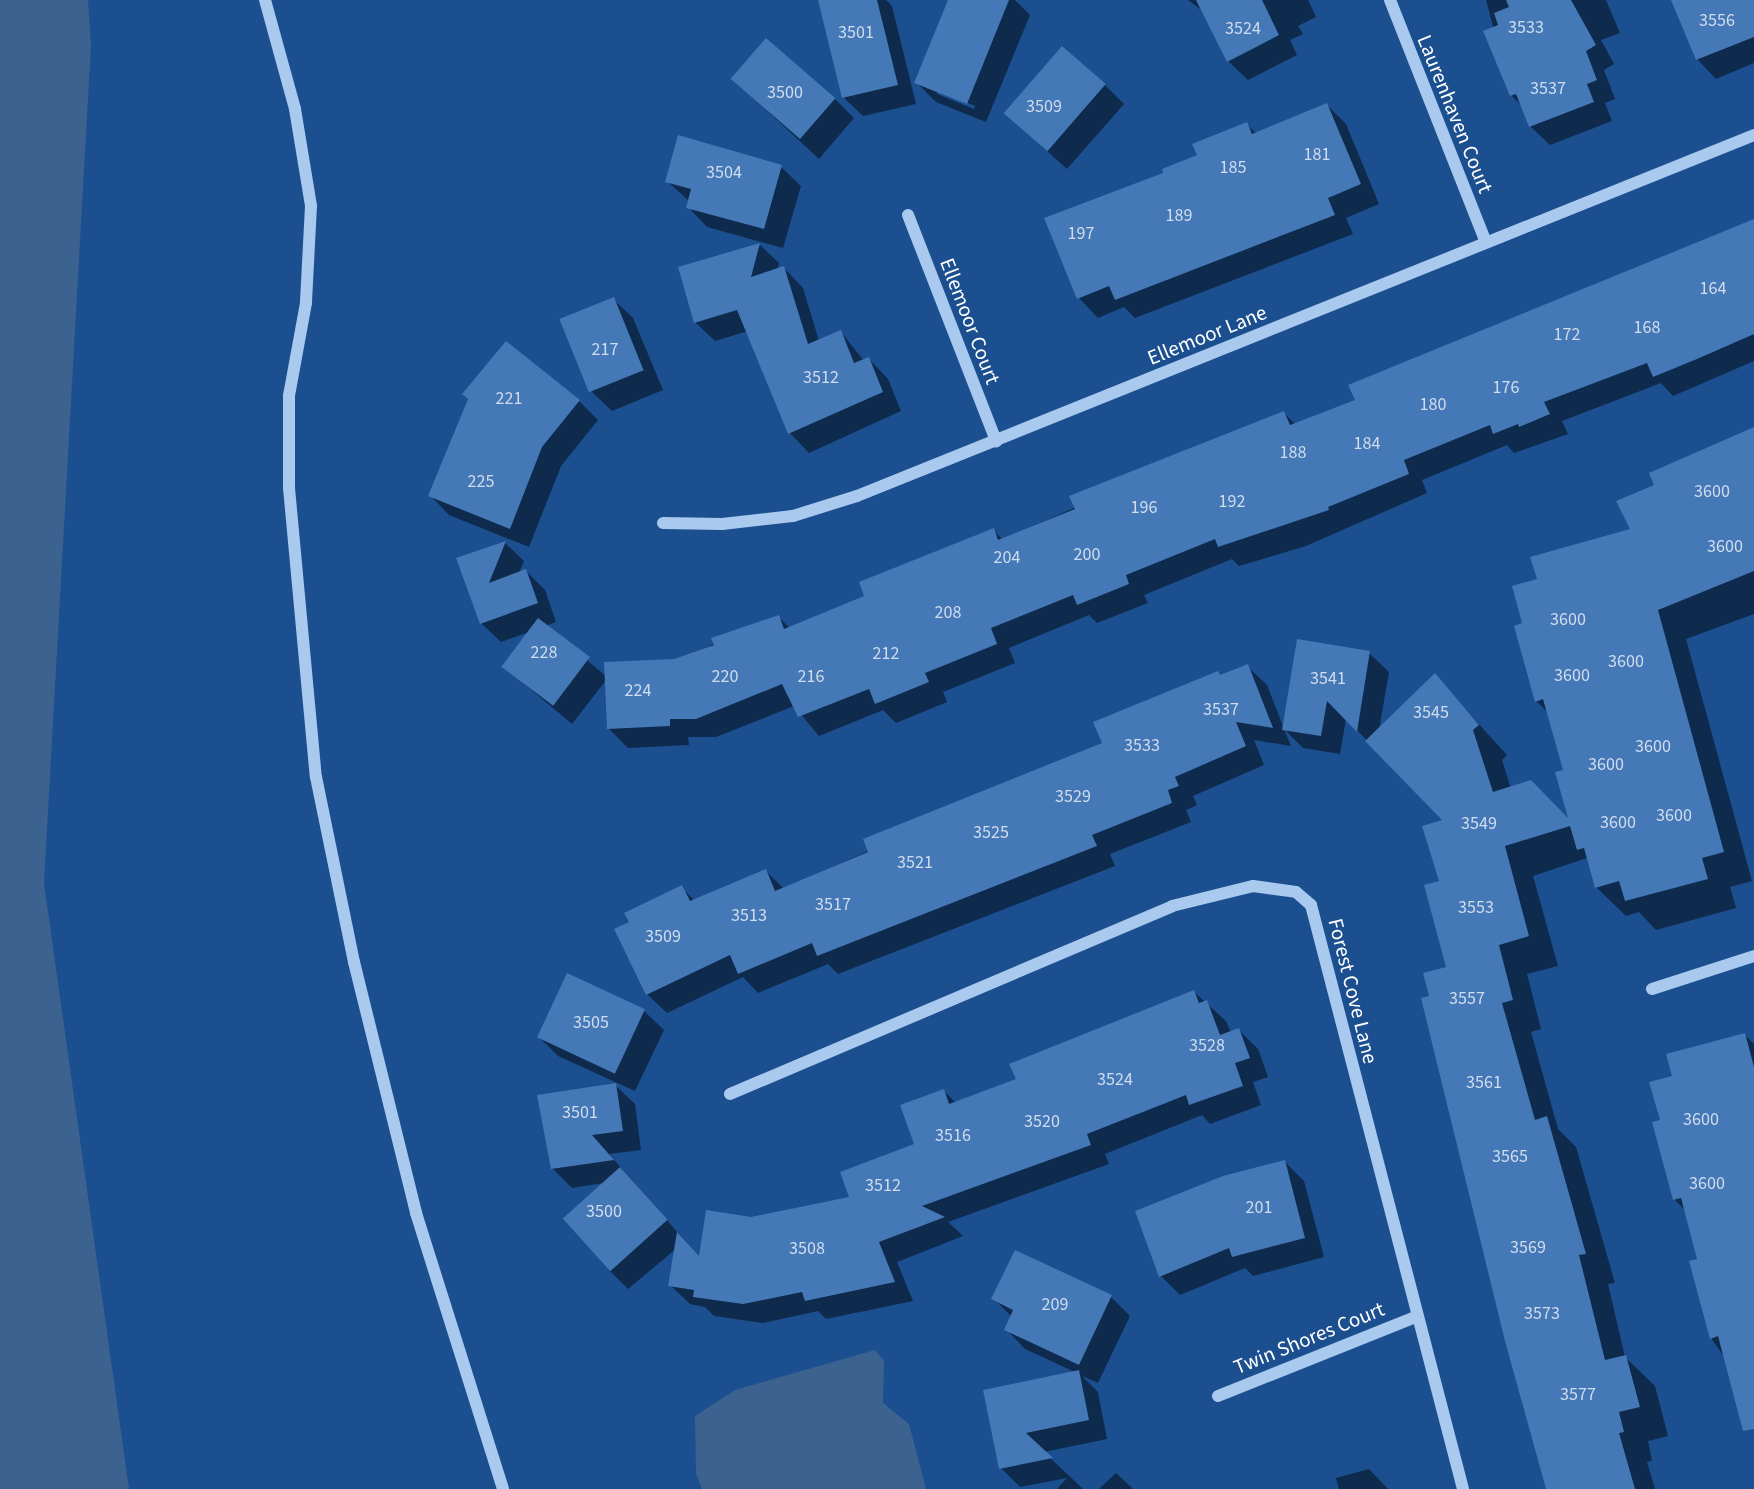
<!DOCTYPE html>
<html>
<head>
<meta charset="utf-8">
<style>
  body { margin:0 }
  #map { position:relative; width:1754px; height:1489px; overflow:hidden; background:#1b4f8f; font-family:"Source Sans 3",sans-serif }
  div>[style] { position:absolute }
  .water>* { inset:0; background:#3c6290 }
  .shadow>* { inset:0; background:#0007 }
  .building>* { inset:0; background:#4478b7; transform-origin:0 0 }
  .minor>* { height:12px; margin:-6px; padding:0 6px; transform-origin:6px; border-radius:6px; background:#a9c9ee }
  span { translate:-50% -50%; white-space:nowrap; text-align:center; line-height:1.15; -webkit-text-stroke:7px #1b4f8f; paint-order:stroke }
  .number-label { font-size:18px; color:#d0dded }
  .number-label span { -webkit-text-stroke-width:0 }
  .street-label { font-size:21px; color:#fff }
</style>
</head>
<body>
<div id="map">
  <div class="water">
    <i style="clip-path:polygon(0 0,88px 0,91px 45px,44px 883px,129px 1489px,0 1489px)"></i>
    <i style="clip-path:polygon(875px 1350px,884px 1361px,883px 1403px,909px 1424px,926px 1489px,702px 1489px,696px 1474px,695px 1416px,735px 1390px)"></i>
  </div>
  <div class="shadow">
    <i style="clip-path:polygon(822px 0,886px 0,892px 6px,916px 104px,863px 116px,843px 97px)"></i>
    <i style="clip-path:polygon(evenodd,950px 0,1015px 0,1030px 15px,986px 122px,936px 102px,916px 82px,950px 0,937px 90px,975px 106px,974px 109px,937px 94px,937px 90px)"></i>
    <i style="clip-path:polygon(1188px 0,1308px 0,1316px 17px,1298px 26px,1303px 34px,1290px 40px,1297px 55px,1248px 80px,1228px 61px,1204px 12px)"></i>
    <i style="clip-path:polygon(1486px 0,1606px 0,1620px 33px,1601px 40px,1614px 64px,1604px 70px,1615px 99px,1605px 103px,1612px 121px,1550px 145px,1530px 126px,1523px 107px,1511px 95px)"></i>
    <i style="clip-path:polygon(1684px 0,1754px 0,1754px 63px,1716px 79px,1697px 59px)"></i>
    <i style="clip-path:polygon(733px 79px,835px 99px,854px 118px,819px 159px)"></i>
    <i style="clip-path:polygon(1105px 85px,1124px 104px,1067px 169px,1005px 113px)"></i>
    <i style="clip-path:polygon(1327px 105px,1346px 124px,1379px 204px,1346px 218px,1353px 234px,1135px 318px,1124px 307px,1098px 318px,1079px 298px,1046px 219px,1166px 174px,1246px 124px,1257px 134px)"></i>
    <i style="clip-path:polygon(781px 167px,801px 186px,783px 248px,707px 227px,688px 207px,689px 201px,667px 181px)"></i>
    <i style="clip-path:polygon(1754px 220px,1754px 361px,1673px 396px,1661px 383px,1562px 421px,1568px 434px,1514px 453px,1507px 445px,1422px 480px,1427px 493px,1306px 546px,1239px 566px,1232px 559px,1144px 595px,1148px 603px,1097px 623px,1089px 615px,1009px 648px,1015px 663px,943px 692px,947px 702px,896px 723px,883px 710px,819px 736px,794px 706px,716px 737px,688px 737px,689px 745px,628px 748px,608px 728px,607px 679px,572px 724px,503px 666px,529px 632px,501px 642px,481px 623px,459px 559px,505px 543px,524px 561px,519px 573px,526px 571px,545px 590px,556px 622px,545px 626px,606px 676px,674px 661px,778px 617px,790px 628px,866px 597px,993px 530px,1003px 540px,1284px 413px,1296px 425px,1357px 401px)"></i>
    <i style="clip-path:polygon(760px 245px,779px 263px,777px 271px,784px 268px,803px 288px,819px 341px,841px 332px,864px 361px,869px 359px,888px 379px,901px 411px,809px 453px,790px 433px,748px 331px,715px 341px,695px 322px,680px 268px)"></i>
    <i style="clip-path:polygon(613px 299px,633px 318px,663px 390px,612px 411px,592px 392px)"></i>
    <i style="clip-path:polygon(579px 401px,598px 420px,561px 466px,529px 547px,449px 515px,430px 495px)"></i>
    <i style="clip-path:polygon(1754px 430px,1754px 614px,1686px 639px,1752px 881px,1730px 887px,1736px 908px,1656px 930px,1639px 912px,1626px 916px,1596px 887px,1587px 858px,1533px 876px,1558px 966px,1527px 974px,1541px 1029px,1531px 1032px,1558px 1129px,1576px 1147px,1615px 1283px,1608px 1284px,1625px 1357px,1655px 1386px,1668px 1436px,1648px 1441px,1652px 1461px,1647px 1462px,1655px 1489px,1548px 1489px,1431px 998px,1448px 968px,1441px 882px,1445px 820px,1346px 719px,1340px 754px,1303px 748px,1284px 729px,1291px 746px,1254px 740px,1264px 765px,1193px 796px,1197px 805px,1186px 810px,1191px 822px,1110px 854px,1115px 866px,838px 974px,828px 964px,758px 993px,743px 977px,667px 1013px,647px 994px,631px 923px,682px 888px,695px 901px,766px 871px,784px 889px,1104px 744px,1218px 673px,1221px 676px,1247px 666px,1267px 685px,1284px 729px,1369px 653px,1389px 672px,1379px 730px,1435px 676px,1507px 755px,1502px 760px,1511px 789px,1571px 822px,1565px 771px,1549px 713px,1536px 701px,1525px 625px,1539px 580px,1633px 530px,1657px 486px,1652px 474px)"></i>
    <i style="clip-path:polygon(568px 975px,644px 1011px,664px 1030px,635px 1091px,558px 1056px,539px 1037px)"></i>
    <i style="clip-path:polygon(1194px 992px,1226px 1021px,1231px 1033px,1239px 1030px,1258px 1049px,1268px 1077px,1253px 1082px,1261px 1105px,1210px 1124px,1202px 1115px,1105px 1154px,1109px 1164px,948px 1222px,963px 1236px,897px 1262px,913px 1301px,826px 1319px,818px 1311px,763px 1323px,714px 1316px,705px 1307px,690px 1304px,670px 1285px,677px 1248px,628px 1289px,609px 1270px,604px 1183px,572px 1188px,552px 1168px,615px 1085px,635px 1104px,641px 1150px,609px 1154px,700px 1258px,751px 1219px,851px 1198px,916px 1145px,944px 1091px,956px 1103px,1018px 1080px,1012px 1065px)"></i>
    <i style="clip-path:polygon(1745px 1035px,1754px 1044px,1754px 1400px,1711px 1338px,1699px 1260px,1686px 1211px,1674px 1199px,1662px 1122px,1674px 1077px)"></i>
    <i style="clip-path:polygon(1285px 1162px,1304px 1181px,1324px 1257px,1253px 1276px,1245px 1268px,1180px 1295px,1161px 1276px)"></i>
    <i style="clip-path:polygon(1111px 1297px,1130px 1316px,1098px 1383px,1082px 1376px,1098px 1392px,1107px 1439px,1044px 1452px,1083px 1489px,1057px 1489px,1067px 1478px,1020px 1487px,1001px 1468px,985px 1392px,1077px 1373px,1025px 1349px,1006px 1329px,1012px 1317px,994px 1299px)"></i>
    <i style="clip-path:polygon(1369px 1469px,1388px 1489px,1339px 1489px,1336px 1478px)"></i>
    <i style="clip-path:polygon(1116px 1473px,1133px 1489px,1099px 1489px)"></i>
  </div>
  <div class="building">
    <i style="clip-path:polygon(818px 0,877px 0,898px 85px,842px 98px)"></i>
    <i style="clip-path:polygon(948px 0,1009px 0,967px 104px,914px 83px)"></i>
    <i style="clip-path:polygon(1196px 0,1262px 0,1279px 35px,1227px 62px)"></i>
    <i style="clip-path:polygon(1506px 0,1571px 0,1596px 45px,1586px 51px,1597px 80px,1587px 84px,1594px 102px,1529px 127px,1516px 94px,1510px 96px,1483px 31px,1498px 25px,1494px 13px,1509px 7px)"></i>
    <i style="clip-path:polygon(1671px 0,1754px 0,1754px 37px,1696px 60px)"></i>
    <i style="left:766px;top:38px;width:92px;height:54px;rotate:41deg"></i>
    <i style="left:1062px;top:46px;width:58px;height:89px;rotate:41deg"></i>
    <i style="clip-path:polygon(1327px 103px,1361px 184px,1328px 198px,1335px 215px,1115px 300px,1109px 286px,1077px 299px,1044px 218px,1163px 173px,1162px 169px,1197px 155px,1192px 144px,1247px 122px,1252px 134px)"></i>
    <i style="clip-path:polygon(678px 135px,782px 165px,764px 229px,686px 208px,691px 189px,665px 182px)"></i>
    <i style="clip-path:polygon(1754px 219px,1754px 334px,1697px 359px,1653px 377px,1647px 363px,1544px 402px,1550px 414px,1519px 427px,1518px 424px,1493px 434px,1490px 425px,1404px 460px,1409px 474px,1328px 507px,1329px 510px,1218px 547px,1215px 539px,1126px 575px,1129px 584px,1077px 605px,1073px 595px,991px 628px,997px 644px,925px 673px,929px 682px,875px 704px,869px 689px,798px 717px,782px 684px,696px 719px,670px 719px,670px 726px,607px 729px,604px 662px,674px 659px,714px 645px,711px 638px,779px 615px,784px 629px,864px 596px,859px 582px,994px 528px,998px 540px,1075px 509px,1069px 496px,1284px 411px,1290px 425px,1355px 400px,1348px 385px)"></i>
    <i style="clip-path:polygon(760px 243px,751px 277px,784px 266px,808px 344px,841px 330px,854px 363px,869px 357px,883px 392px,788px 434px,737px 310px,694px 323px,678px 267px)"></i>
    <i style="left:614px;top:297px;width:79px;height:59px;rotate:68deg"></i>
    <i style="clip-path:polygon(506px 341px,580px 400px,542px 447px,510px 529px,428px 496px,468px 399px,462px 394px)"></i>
    <i style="clip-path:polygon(1754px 427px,1754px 571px,1658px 610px,1724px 852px,1702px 858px,1708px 879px,1625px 901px,1619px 881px,1595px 888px,1584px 848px,1577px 850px,1570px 826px,1505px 846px,1529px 936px,1499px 945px,1513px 1000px,1502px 1003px,1535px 1120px,1547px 1116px,1586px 1254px,1579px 1255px,1605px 1360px,1626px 1355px,1640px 1407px,1619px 1412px,1624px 1432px,1619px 1433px,1635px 1489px,1546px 1489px,1505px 1341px,1421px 998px,1429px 996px,1423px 973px,1446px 967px,1424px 885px,1439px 881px,1422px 826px,1442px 820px,1365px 741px,1435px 673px,1479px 725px,1473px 730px,1493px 792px,1531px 780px,1568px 818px,1555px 772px,1563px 770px,1543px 699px,1535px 702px,1514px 626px,1522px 623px,1512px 586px,1537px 579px,1530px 557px,1630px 529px,1616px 501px,1654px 485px,1649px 473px)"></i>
    <i style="clip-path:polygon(506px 541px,489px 583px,526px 569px,538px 603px,480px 624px,456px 558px)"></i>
    <i style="left:538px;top:618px;width:65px;height:61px;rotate:37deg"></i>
    <i style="clip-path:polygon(1297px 639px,1370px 651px,1357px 732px,1327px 701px,1321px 736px,1282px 730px)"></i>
    <i style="clip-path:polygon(1248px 664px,1273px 728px,1236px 722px,1246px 746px,1175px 777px,1179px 786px,1168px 790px,1172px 803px,1092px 835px,1097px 846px,817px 956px,812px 943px,738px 974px,730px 955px,646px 995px,614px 929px,629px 922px,624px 913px,682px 885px,690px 901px,766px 869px,775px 891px,868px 852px,863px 839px,1102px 743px,1093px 722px,1218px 671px,1220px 675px)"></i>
    <i style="left:567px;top:973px;width:86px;height:71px;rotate:25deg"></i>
    <i style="clip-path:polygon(1194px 990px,1199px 1003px,1207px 1000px,1220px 1035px,1239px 1028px,1250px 1058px,1235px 1063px,1243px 1086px,1189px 1105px,1186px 1095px,1087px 1134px,1091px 1145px,922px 1206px,945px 1217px,879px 1242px,895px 1282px,805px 1301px,802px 1292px,743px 1304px,693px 1297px,694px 1290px,668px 1286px,677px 1232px,699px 1256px,706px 1210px,751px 1217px,849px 1197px,840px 1172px,914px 1144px,900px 1105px,944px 1089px,949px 1104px,1016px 1079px,1009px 1064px)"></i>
    <i style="clip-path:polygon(1745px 1033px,1754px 1067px,1754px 1429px,1743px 1431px,1718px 1336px,1710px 1339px,1689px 1261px,1697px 1259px,1681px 1198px,1673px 1200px,1652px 1122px,1660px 1120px,1649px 1082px,1672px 1076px,1666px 1054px)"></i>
    <i style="clip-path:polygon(616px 1083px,623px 1131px,592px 1135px,614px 1160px,551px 1169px,537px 1095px)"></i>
    <i style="clip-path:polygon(1285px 1160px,1305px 1238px,1232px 1257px,1229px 1248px,1159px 1277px,1135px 1211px,1223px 1176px)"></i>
    <i style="left:620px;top:1167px;width:71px;height:77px;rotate:48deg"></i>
    <i style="clip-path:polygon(1015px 1250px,1112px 1295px,1079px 1365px,1004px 1330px,1013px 1310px,991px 1299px)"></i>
    <i style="clip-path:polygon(1079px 1370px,1089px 1420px,1026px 1433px,1053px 1458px,999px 1469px,983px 1390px)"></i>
  </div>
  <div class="minor">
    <i style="left:265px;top:0;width:113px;rotate:74.6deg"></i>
    <i style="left:295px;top:109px;width:98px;rotate:80.6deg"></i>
    <i style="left:311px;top:206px;width:97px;rotate:93deg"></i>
    <i style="left:306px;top:303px;width:95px;rotate:100.4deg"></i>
    <i style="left:289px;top:396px;width:92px;rotate:90deg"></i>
    <i style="left:289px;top:488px;width:290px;rotate:84.7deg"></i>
    <i style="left:316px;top:777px;width:189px;rotate:78.4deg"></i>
    <i style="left:354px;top:962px;width:259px;rotate:76.1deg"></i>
    <i style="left:416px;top:1213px;width:289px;rotate:72.5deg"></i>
    <i style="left:1390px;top:0;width:260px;rotate:68.4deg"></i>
    <i style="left:908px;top:215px;width:243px;rotate:68.7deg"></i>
    <i style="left:663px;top:523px;width:59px;rotate:1deg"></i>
    <i style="left:722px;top:524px;width:71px;rotate:-6.4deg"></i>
    <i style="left:793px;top:516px;width:67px;rotate:-17.4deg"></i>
    <i style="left:857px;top:496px;width:967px;rotate:-21.92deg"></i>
    <i style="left:1652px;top:989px;width:107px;rotate:-17.9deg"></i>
    <i style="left:730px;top:1094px;width:480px;rotate:-23deg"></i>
    <i style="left:1172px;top:906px;width:83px;rotate:-13.9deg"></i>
    <i style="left:1253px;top:886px;width:43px;rotate:7.9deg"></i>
    <i style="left:1296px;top:892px;width:20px;rotate:41deg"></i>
    <i style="left:1311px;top:905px;width:603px;rotate:75.41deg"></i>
    <i style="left:1218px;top:1396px;width:213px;rotate:-21.8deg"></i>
  </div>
  <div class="number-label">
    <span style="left:1717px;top:21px">3556</span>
    <span style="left:1526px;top:28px">3533</span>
    <span style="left:1243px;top:29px">3524</span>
    <span style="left:856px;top:33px">3501</span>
    <span style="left:1548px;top:89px">3537</span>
    <span style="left:785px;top:93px">3500</span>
    <span style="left:1044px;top:107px">3509</span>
    <span style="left:1317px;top:155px">181</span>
    <span style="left:1233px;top:168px">185</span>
    <span style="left:724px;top:173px">3504</span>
    <span style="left:1179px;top:216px">189</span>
    <span style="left:1081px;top:234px">197</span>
    <span style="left:1713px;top:289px">164</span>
    <span style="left:1647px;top:328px">168</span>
    <span style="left:1567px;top:335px">172</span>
    <span style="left:605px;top:350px">217</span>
    <span style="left:821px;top:378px">3512</span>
    <span style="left:1506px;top:388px">176</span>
    <span style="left:509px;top:399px">221</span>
    <span style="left:1433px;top:405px">180</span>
    <span style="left:1367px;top:444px">184</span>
    <span style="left:1293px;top:453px">188</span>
    <span style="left:481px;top:482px">225</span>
    <span style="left:1712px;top:492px">3600</span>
    <span style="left:1232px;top:502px">192</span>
    <span style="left:1144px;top:508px">196</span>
    <span style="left:1725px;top:547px">3600</span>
    <span style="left:1087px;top:555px">200</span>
    <span style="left:1007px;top:558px">204</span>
    <span style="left:948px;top:613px">208</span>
    <span style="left:1568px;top:620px">3600</span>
    <span style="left:544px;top:653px">228</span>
    <span style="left:886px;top:654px">212</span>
    <span style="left:1626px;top:662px">3600</span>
    <span style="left:1572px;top:676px">3600</span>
    <span style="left:725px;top:677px">220</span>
    <span style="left:811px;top:677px">216</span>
    <span style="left:1328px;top:679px">3541</span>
    <span style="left:638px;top:691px">224</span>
    <span style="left:1221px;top:710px">3537</span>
    <span style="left:1431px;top:713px">3545</span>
    <span style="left:1142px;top:746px">3533</span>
    <span style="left:1653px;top:747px">3600</span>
    <span style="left:1606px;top:765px">3600</span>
    <span style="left:1073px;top:797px">3529</span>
    <span style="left:1674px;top:816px">3600</span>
    <span style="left:1618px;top:823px">3600</span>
    <span style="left:1479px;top:824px">3549</span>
    <span style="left:991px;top:833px">3525</span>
    <span style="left:915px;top:863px">3521</span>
    <span style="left:833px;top:905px">3517</span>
    <span style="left:1476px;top:908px">3553</span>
    <span style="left:749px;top:916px">3513</span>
    <span style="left:663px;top:937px">3509</span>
    <span style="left:1467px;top:999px">3557</span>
    <span style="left:591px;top:1023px">3505</span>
    <span style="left:1207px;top:1046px">3528</span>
    <span style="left:1115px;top:1080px">3524</span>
    <span style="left:1484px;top:1083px">3561</span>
    <span style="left:580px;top:1113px">3501</span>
    <span style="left:1701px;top:1120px">3600</span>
    <span style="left:1042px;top:1122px">3520</span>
    <span style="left:953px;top:1136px">3516</span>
    <span style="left:1510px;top:1157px">3565</span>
    <span style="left:1707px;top:1184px">3600</span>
    <span style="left:883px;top:1186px">3512</span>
    <span style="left:1259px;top:1208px">201</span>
    <span style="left:604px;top:1212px">3500</span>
    <span style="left:1528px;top:1248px">3569</span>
    <span style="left:807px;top:1249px">3508</span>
    <span style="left:1055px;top:1305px">209</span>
    <span style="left:1542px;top:1314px">3573</span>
    <span style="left:1578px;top:1395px">3577</span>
  </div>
  <div class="street-label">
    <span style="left:1455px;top:114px;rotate:68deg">Laurenhaven Court</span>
    <span style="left:970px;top:321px;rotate:69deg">Ellemoor Court</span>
    <span style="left:1207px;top:335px;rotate:-22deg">Ellemoor Lane</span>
    <span style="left:1353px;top:991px;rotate:76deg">Forest Cove Lane</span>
    <span style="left:1309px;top:1338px;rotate:-22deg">Twin Shores Court</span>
  </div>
</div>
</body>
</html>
